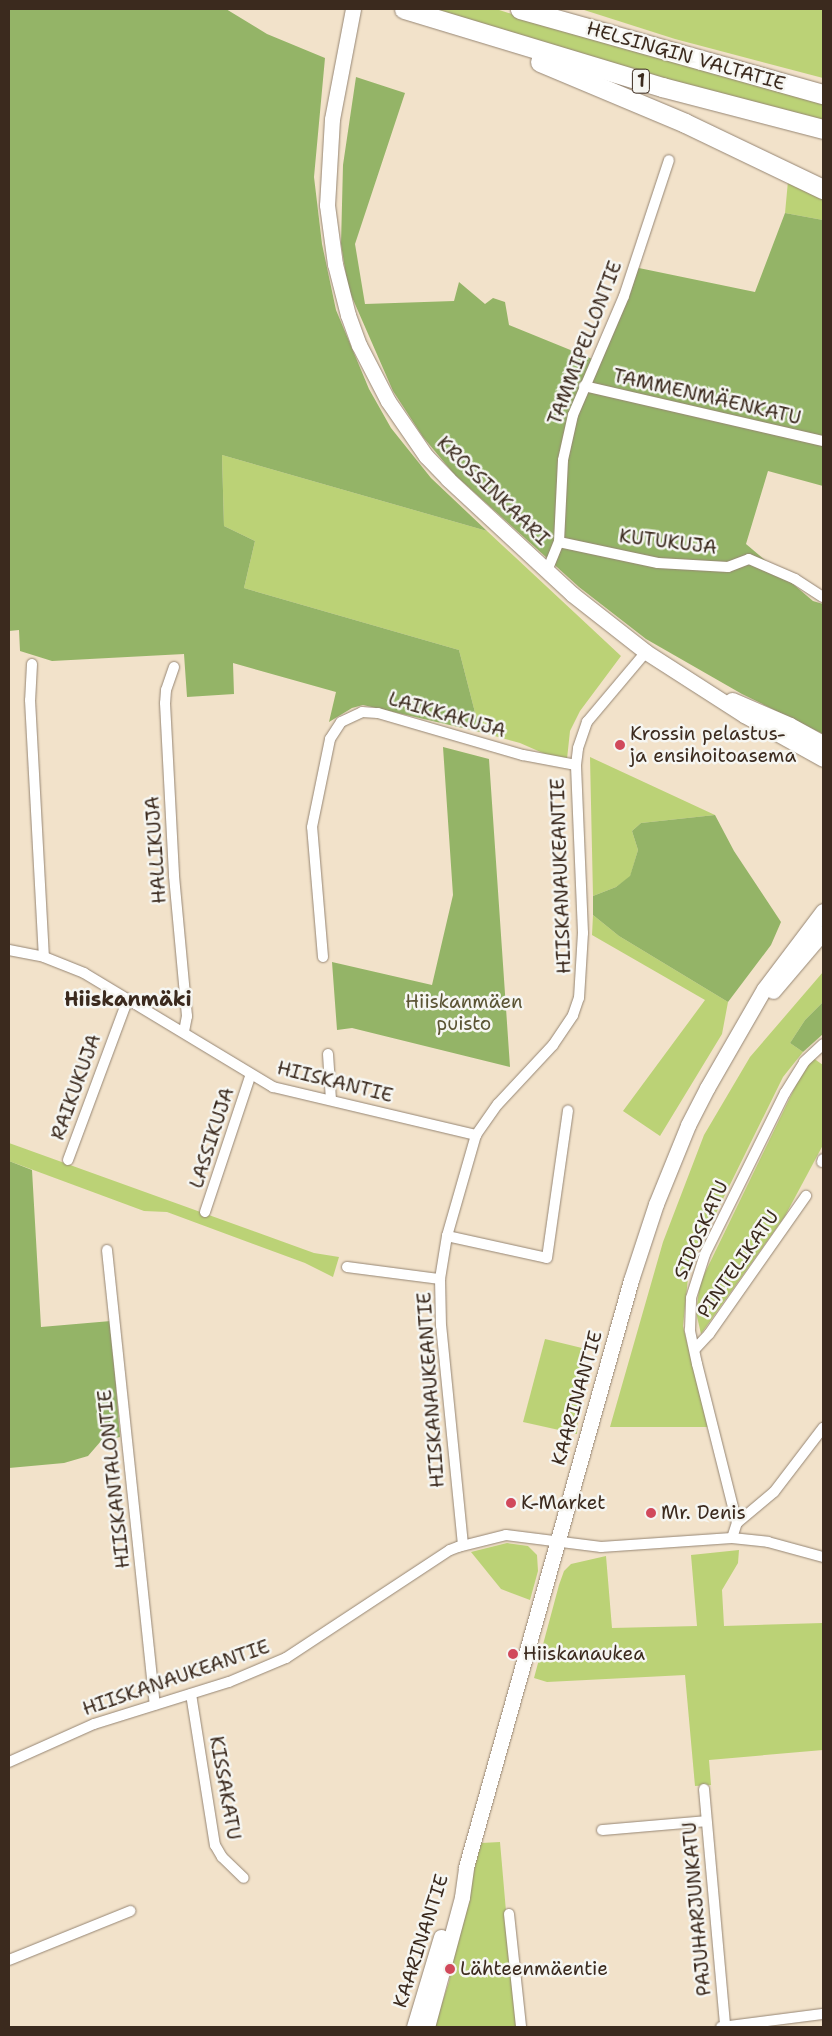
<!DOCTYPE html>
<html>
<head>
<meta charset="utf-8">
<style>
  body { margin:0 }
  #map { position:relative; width:832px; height:2036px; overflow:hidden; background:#f2e2ca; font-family:"Shantell Sans",sans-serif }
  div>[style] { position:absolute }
  .green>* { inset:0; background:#bbd276 }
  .forest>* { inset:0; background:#94b467 }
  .roads { filter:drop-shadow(0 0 1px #968674) drop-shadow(0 0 1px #968674) }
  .street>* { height:10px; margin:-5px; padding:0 5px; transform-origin:5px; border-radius:5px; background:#fff }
  .secondary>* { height:15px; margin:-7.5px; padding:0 7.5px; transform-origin:7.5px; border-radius:7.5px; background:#fff }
  .highway>* { height:19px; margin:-9.5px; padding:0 9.5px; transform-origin:9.5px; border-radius:9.5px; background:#fff }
  .dots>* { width:14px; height:14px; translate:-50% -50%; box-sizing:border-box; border:2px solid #f6f6f2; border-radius:50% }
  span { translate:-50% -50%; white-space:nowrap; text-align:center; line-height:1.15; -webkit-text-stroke:5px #f6f6f2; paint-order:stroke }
  .shield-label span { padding:1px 4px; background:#f6f6f2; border:1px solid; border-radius:4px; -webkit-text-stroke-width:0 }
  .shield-label { font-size:18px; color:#3b2a1e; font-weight:700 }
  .street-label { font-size:19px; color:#3b2a1e }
  .poi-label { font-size:19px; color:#3b2a1e }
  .left { translate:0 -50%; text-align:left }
  .park-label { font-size:19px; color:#5b5434 }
  .neighbourhood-label { font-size:20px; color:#3b2a1e; font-weight:700 }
  .frame { position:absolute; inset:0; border:10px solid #3b2a1e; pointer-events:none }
</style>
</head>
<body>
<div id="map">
  <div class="green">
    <i style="clip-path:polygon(430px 9px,496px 9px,571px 33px,823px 101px,823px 121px,682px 86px)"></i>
    <i style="clip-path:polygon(581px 9px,819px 9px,823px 10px,823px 78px,675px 39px)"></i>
    <i style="clip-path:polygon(788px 181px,823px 199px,823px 220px,785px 213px)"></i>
    <i style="clip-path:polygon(222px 455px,487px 531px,621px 656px,580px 711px,570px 731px,567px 759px,552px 757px,520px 743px,480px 732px,459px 650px,244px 588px,255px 541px,224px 526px)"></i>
    <i style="clip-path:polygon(590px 757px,715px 815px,641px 823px,632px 831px,638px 850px,630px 877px,616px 887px,593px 896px)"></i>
    <i style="clip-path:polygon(593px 915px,619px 936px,728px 1002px,722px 1034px,660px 1136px,623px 1111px,705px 1000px,592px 935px)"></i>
    <i style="clip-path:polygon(823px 972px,823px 1002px,805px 1020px,790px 1043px,803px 1052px,783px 1077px,689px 1268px,683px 1326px,708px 1427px,610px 1427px,663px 1242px,704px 1135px,750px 1057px)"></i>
    <i style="clip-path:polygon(813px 1058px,823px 1065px,823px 1145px,785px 1216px,701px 1334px,696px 1312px,700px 1283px,796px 1085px)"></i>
    <i style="clip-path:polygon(9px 1143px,314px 1253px,339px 1257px,333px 1277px,305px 1263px,167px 1212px,144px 1211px,9px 1161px)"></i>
    <i style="clip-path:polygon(545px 1339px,582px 1348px,577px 1434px,523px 1422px)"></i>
    <i style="clip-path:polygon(507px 1543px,528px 1546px,537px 1555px,538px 1571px,530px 1600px,501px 1589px,471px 1552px)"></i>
    <i style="clip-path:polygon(739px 1550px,738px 1563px,722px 1590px,724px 1626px,823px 1623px,823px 1750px,709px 1760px,711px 1785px,695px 1786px,685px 1675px,547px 1682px,534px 1678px,559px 1585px,564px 1571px,571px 1564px,606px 1556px,612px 1628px,697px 1626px,691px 1555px)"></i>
    <i style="clip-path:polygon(500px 1842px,516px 2027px,434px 2027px,449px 1982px,457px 1935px,481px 1843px)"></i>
  </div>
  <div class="forest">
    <i style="clip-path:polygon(9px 9px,226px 9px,267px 34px,325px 58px,314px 177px,322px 244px,336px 310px,369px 389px,391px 428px,431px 478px,487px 531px,222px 455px,224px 526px,255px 541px,244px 588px,459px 650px,480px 732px,363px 705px,352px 708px,329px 722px,336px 692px,233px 663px,234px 694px,187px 697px,184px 654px,52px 661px,20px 651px,19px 630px,9px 631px)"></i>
    <i style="clip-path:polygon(356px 77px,405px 93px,355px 244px,365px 304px,454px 301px,459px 282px,485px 304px,493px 298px,505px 302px,509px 325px,595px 360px,634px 267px,755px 292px,785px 213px,823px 220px,823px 486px,768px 471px,746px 544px,813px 601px,823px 604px,823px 734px,742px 694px,646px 639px,579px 587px,454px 474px,423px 437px,393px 391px,348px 288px,341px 244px,343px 165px)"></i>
    <i style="clip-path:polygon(443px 747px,489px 759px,510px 1067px,352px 1028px,337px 1030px,332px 962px,432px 985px,453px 895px)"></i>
    <i style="clip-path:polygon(715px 815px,734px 851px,781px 922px,771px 945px,728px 1002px,619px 936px,593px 915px,593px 896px,616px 887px,630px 876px,638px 850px,632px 831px,641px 823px)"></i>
    <i style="clip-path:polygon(823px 1002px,823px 1034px,803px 1052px,790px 1043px,805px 1020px)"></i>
    <i style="clip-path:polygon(9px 1161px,32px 1170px,41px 1327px,111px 1321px,120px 1437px,101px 1441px,88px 1456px,64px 1463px,9px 1468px)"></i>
  </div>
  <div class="roads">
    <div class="street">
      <i style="left:584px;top:386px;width:245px;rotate:13deg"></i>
      <i style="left:559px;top:542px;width:101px;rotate:12deg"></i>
      <i style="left:658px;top:563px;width:70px;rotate:3.3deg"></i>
      <i style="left:728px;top:567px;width:22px;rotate:-21deg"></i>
      <i style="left:749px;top:559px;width:50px;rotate:23.5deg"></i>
      <i style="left:795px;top:579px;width:33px;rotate:33deg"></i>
      <i style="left:547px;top:571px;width:31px;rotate:-68deg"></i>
      <i style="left:559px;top:542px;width:82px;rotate:-87.2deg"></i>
      <i style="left:563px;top:460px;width:46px;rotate:-77.5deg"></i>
      <i style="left:573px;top:415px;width:129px;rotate:-66.8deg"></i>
      <i style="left:624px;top:296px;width:143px;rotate:-71.7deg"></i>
      <i style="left:32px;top:664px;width:36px;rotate:93deg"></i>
      <i style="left:30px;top:700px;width:257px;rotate:86.9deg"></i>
      <i style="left:174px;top:667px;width:24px;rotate:109deg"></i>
      <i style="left:166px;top:690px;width:13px;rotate:94deg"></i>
      <i style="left:165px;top:703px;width:173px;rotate:87deg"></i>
      <i style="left:174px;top:876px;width:141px;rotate:84.7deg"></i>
      <i style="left:187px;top:1016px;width:16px;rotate:101deg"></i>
      <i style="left:9px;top:950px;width:36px;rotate:11deg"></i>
      <i style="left:44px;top:957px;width:43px;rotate:21.8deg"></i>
      <i style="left:84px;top:973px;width:221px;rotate:31.1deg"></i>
      <i style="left:273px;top:1087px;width:209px;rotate:13.3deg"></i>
      <i style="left:323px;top:957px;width:130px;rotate:-94.8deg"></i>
      <i style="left:312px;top:827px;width:90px;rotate:-78.4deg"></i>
      <i style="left:330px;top:739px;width:20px;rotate:-57deg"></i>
      <i style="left:341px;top:722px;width:23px;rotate:-25deg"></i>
      <i style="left:362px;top:712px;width:16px;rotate:4deg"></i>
      <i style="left:378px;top:713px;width:151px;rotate:16.2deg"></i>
      <i style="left:523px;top:755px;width:54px;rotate:10.7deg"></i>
      <i style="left:328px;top:1054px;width:46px;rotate:86.3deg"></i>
      <i style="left:68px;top:1160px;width:172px;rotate:-69.6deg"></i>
      <i style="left:822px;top:1162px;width:3px;rotate:-72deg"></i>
      <i style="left:205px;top:1212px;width:145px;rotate:-71.6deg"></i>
      <i style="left:447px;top:1236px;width:102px;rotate:12.4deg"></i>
      <i style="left:547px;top:1258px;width:149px;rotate:-81.9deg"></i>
      <i style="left:107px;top:1250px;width:457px;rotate:84deg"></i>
      <i style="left:347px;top:1267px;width:94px;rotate:7.4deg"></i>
      <i style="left:695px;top:1349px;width:21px;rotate:-47deg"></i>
      <i style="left:709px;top:1334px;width:169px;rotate:-54.9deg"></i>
      <i style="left:737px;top:1523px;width:48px;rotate:-40deg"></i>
      <i style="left:774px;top:1492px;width:81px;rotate:-52.6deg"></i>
      <i style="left:732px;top:1538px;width:16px;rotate:-72deg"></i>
      <i style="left:737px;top:1523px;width:164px;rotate:-104.1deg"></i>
      <i style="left:697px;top:1364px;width:35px;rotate:-102deg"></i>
      <i style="left:690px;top:1330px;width:32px;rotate:-88deg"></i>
      <i style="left:691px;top:1298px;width:46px;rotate:-72.3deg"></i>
      <i style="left:705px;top:1254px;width:180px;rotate:-63.6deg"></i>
      <i style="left:785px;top:1093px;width:36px;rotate:-58deg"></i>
      <i style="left:804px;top:1062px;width:26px;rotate:-43deg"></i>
      <i style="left:458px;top:1547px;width:49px;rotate:-14deg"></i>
      <i style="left:506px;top:1535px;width:96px;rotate:7.2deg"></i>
      <i style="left:601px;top:1547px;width:131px;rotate:-3.9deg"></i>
      <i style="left:732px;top:1538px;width:36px;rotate:6deg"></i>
      <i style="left:768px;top:1542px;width:57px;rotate:15.3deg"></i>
      <i style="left:191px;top:1694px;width:153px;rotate:81deg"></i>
      <i style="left:215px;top:1845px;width:14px;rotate:60deg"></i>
      <i style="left:222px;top:1857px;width:30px;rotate:44deg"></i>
      <i style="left:9px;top:1762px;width:93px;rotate:-24.1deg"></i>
      <i style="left:94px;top:1724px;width:141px;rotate:-17.3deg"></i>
      <i style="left:229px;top:1682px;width:62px;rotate:-22.8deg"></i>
      <i style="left:286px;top:1658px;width:196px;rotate:-33.4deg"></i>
      <i style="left:450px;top:1550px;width:14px;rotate:-21deg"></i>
      <i style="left:463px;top:1545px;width:220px;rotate:-95.7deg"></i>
      <i style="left:441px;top:1326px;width:47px;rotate:-91.2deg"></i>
      <i style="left:440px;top:1279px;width:44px;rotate:-80.8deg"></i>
      <i style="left:447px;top:1236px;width:105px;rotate:-74deg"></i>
      <i style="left:476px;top:1135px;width:38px;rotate:-55deg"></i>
      <i style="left:498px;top:1104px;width:81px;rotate:-47deg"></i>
      <i style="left:553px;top:1045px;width:36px;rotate:-56deg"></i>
      <i style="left:573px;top:1015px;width:18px;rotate:-71deg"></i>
      <i style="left:579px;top:998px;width:65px;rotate:-86.5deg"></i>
      <i style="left:583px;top:933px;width:168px;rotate:-92.4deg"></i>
      <i style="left:576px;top:765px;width:17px;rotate:-83deg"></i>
      <i style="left:578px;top:748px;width:28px;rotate:-71deg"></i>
      <i style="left:587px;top:722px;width:92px;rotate:-49.9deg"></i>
      <i style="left:704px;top:1789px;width:237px;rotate:84.9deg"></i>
      <i style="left:602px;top:1830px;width:104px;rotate:-4.9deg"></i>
      <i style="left:509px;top:1914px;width:114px;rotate:83.9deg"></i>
      <i style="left:9px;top:1960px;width:131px;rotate:-22deg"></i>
      <i style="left:721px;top:2027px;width:103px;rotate:-7.3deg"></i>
    </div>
    <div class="secondary">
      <i style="left:353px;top:9px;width:112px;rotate:100.8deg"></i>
      <i style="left:332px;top:119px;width:86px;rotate:93.3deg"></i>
      <i style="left:327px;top:205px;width:60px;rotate:82.3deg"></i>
      <i style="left:335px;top:264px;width:53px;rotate:75.7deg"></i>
      <i style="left:348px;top:315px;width:32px;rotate:70deg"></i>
      <i style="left:359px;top:345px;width:63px;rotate:62.6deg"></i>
      <i style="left:388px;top:401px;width:67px;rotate:55.4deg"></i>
      <i style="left:426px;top:456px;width:32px;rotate:46deg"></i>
      <i style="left:448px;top:479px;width:169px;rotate:42.8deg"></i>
      <i style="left:572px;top:594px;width:94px;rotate:38.1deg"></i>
      <i style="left:646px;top:652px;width:117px;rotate:32.7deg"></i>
      <i style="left:744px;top:715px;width:90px;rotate:29.1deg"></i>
      <i style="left:732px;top:700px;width:63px;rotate:23.3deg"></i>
      <i style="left:790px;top:725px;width:38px;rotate:29deg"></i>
      <i style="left:773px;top:991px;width:77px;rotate:-49.7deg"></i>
      <i style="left:414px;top:2027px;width:94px;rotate:-73.3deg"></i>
      <i style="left:427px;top:2027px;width:135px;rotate:-74.9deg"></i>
      <i style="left:462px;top:1897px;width:30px;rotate:-82deg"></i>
      <i style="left:466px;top:1867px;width:610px;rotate:-74.3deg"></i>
      <i style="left:631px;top:1280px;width:80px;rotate:-71.8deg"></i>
      <i style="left:656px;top:1204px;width:85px;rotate:-67.9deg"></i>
      <i style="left:688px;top:1125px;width:42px;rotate:-62.8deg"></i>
      <i style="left:707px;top:1088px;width:114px;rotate:-60.1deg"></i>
      <i style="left:764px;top:989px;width:98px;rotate:-52.9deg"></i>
    </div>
    <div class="highway">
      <i style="left:404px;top:9px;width:270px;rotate:16.8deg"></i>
      <i style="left:662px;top:87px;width:166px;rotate:14.6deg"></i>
      <i style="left:520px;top:9px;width:315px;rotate:15.7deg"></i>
      <i style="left:540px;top:62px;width:157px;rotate:22.8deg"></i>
      <i style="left:685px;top:123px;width:153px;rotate:25.6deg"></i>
    </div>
  </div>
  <div class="dots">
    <i style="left:620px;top:745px;background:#d1495b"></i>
    <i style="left:511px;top:1503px;background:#d1495b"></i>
    <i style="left:651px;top:1513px;background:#d1495b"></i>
    <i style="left:513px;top:1654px;background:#d1495b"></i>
    <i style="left:450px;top:1969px;background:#d1495b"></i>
  </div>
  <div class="shield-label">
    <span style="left:641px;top:81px">1</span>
  </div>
  <div class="street-label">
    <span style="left:686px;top:56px;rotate:16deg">HELSINGIN VALTATIE</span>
    <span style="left:585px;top:343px;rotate:-69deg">TAMMIPELLONTIE</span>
    <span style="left:707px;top:397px;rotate:13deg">TAMMENMÄENKATU</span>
    <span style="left:493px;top:491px;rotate:44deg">KROSSINKAARI</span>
    <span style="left:668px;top:542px;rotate:7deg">KUTUKUJA</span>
    <span style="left:447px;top:715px;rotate:16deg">LAIKKAKUJA</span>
    <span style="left:156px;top:850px;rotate:-94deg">HALLIKUJA</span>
    <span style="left:561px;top:876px;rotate:-92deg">HIISKANAUKEANTIE</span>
    <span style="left:335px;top:1082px;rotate:14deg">HIISKANTIE</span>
    <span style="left:76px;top:1087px;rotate:-70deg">RAIKUKUJA</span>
    <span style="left:212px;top:1138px;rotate:-72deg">LASSIKUJA</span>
    <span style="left:701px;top:1230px;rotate:-66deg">SIDOSKATU</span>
    <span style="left:738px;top:1264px;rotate:-55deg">PINTELIKATU</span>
    <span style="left:431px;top:1390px;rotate:-94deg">HIISKANAUKEANTIE</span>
    <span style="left:577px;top:1398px;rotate:-74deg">KAARINANTIE</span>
    <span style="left:114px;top:1479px;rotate:-96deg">HIISKANTALONTIE</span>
    <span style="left:176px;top:1678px;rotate:-19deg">HIISKANAUKEANTIE</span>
    <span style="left:225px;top:1788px;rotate:80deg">KISSAKATU</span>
    <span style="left:697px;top:1909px;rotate:-95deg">PAJUHARJUNKATU</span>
    <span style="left:421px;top:1941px;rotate:-72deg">KAARINANTIE</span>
  </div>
  <div class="poi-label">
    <span class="left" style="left:630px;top:745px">Krossin pelastus-<br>ja ensihoitoasema</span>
    <span class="left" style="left:521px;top:1503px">K-Market</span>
    <span class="left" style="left:661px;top:1513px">Mr. Denis</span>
    <span class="left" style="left:523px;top:1654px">Hiiskanaukea</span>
    <span class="left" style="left:460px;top:1969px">Lähteenmäentie</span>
  </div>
  <div class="park-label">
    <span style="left:464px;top:1013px">Hiiskanmäen<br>puisto</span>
  </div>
  <div class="neighbourhood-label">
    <span style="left:128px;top:999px">Hiiskanmäki</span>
  </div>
  <div class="frame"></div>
</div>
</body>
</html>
